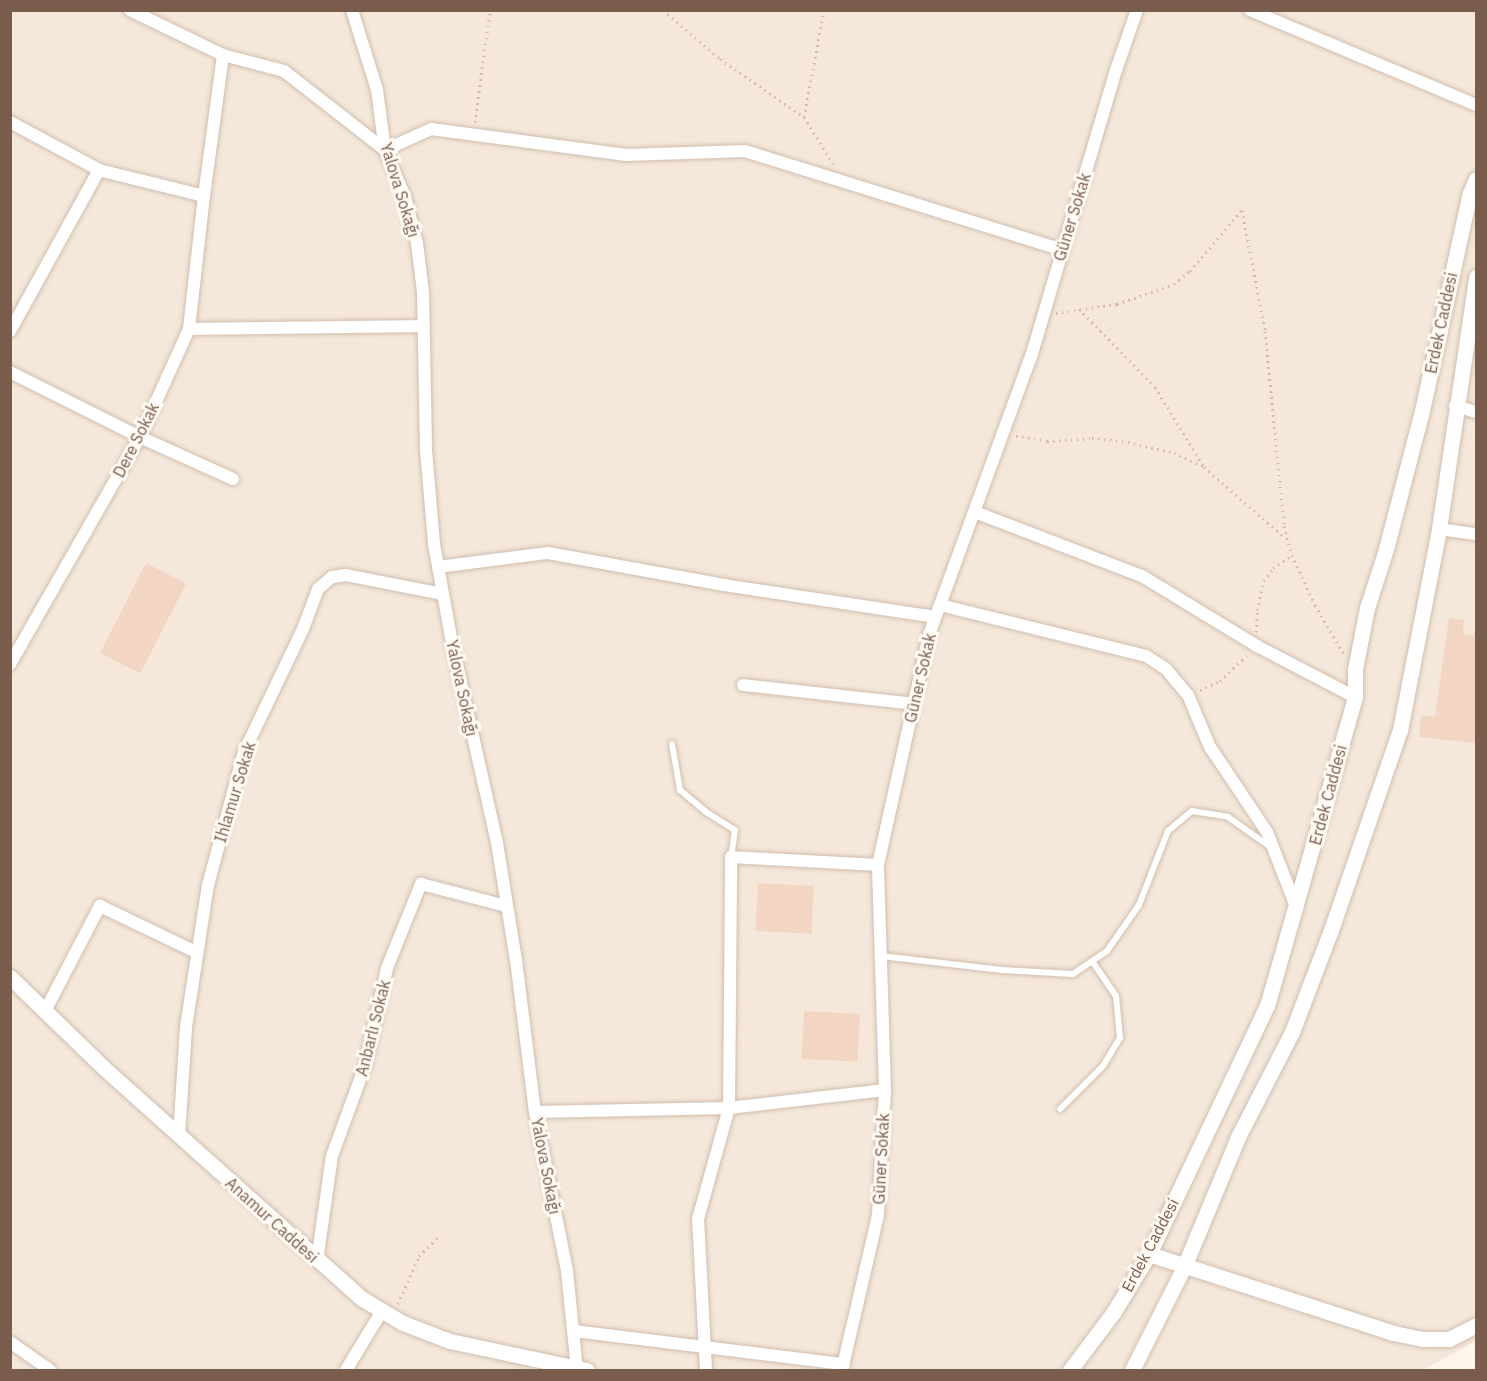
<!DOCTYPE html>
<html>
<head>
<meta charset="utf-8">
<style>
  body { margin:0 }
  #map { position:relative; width:1487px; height:1381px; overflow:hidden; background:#fdf6ec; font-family:"IBM Plex Sans",sans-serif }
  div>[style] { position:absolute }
  .residential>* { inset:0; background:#f5e8da }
  .building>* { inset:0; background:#f3d5c3; transform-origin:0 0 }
  .path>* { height:3px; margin-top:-1.5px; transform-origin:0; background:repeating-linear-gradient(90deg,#d9b8a5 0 1.5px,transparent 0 6px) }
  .roads { filter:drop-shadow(0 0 2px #d1beb0) drop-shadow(0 0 2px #d1beb0) }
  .service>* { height:6px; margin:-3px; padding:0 3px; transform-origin:3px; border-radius:3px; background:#fff }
  .minor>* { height:12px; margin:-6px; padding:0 6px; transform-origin:6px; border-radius:6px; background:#fff }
  .tertiary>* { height:15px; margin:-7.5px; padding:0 7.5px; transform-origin:7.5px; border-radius:7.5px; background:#fff }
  span { translate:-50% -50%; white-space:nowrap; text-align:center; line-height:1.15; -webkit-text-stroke:6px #fffaf3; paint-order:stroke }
  .street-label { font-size:16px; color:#7a5c4d }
  .frame { position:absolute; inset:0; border:12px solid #7a5c4d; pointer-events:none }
</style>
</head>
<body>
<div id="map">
  <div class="residential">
    <i style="clip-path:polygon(10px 11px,1476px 11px,1476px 1341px,1423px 1370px,11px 1370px)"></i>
  </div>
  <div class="building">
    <i style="left:146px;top:563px;width:45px;height:101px;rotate:27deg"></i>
    <i style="clip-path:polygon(1449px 618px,1464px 620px,1463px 634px,1476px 636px,1476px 743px,1419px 737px,1421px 715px,1435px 717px)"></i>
    <i style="left:758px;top:883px;width:56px;height:48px;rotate:3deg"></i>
    <i style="left:804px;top:1011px;width:56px;height:48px;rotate:3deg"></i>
  </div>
  <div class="path">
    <i style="left:663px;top:10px;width:75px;rotate:40.7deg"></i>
    <i style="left:720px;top:59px;width:102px;rotate:34.6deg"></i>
    <i style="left:804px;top:117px;width:55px;rotate:58.3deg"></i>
    <i style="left:804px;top:117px;width:109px;rotate:-79.4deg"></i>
    <i style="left:475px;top:122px;width:113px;rotate:-82.4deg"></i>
    <i style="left:1242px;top:210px;width:123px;rotate:79.2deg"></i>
    <i style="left:1265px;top:331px;width:196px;rotate:84.4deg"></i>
    <i style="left:1284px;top:526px;width:30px;rotate:75deg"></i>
    <i style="left:1292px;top:555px;width:55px;rotate:65.3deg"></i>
    <i style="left:1315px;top:605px;width:56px;rotate:59.7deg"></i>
    <i style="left:1079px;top:309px;width:109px;rotate:45.7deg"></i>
    <i style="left:1155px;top:387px;width:94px;rotate:58.5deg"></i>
    <i style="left:1204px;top:467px;width:108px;rotate:41.2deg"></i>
    <i style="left:1056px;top:313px;width:62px;rotate:-8.4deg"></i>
    <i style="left:1117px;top:304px;width:60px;rotate:-19.3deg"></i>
    <i style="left:1174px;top:284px;width:21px;rotate:-39deg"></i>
    <i style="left:1190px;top:271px;width:80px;rotate:-49.6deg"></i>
    <i style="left:1016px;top:436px;width:31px;rotate:9deg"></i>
    <i style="left:1047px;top:441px;width:45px;rotate:-3.8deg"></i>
    <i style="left:1092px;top:438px;width:36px;rotate:6deg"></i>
    <i style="left:1128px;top:442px;width:47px;rotate:13.4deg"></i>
    <i style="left:1174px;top:453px;width:32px;rotate:24deg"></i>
    <i style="left:1256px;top:632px;width:22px;rotate:-87deg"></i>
    <i style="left:1257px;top:610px;width:30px;rotate:-76deg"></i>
    <i style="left:1264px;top:581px;width:16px;rotate:-55deg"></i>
    <i style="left:1273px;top:568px;width:23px;rotate:-34deg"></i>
    <i style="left:1200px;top:690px;width:22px;rotate:-24deg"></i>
    <i style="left:1220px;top:681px;width:37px;rotate:-44deg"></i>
    <i style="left:398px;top:1304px;width:52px;rotate:-66.4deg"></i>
    <i style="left:419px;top:1256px;width:27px;rotate:-45deg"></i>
  </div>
  <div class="roads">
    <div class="service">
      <i style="left:672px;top:744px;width:47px;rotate:80.1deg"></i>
      <i style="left:680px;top:790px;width:34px;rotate:40deg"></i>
      <i style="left:706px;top:812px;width:34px;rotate:32deg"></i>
      <i style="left:735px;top:830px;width:27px;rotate:98deg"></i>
      <i style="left:881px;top:956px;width:122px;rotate:6.6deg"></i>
      <i style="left:1002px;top:970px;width:71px;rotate:3.2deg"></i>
      <i style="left:1073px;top:974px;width:41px;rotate:-34.1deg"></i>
      <i style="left:1107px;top:951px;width:56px;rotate:-55.2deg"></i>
      <i style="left:1139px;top:905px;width:79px;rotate:-68.6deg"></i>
      <i style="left:1168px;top:831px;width:31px;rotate:-40deg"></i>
      <i style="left:1192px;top:811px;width:36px;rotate:9deg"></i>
      <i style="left:1228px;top:817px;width:50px;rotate:35.3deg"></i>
      <i style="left:1060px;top:1109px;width:61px;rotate:-45deg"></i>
      <i style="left:1103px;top:1066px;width:33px;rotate:-59deg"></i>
      <i style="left:1120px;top:1038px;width:42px;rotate:-95.4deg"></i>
      <i style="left:1116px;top:996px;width:42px;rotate:-124.4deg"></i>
    </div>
    <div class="minor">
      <i style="left:130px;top:10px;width:103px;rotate:25.8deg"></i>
      <i style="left:223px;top:55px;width:63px;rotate:14.7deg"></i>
      <i style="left:284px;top:71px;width:128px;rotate:38deg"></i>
      <i style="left:385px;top:150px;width:51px;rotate:-24.5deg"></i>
      <i style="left:431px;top:129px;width:197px;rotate:7.6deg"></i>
      <i style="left:626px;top:155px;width:119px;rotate:-1.9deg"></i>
      <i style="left:745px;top:151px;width:332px;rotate:17.3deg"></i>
      <i style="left:352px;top:10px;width:84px;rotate:72.6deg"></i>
      <i style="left:377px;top:90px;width:61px;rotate:82.4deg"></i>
      <i style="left:385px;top:150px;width:51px;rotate:66.9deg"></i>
      <i style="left:405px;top:197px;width:48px;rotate:75.4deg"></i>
      <i style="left:417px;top:243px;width:49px;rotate:83deg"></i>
      <i style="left:423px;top:292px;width:158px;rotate:88.9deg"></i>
      <i style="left:426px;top:450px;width:94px;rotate:85.1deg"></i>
      <i style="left:434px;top:544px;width:101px;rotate:79.7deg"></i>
      <i style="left:452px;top:643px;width:205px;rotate:77.3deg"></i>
      <i style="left:497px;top:843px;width:119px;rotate:80.8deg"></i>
      <i style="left:516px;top:960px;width:153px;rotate:82.9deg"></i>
      <i style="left:535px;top:1112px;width:162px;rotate:78.6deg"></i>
      <i style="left:567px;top:1271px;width:100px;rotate:84.2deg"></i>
      <i style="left:1250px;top:10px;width:245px;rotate:22.8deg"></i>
      <i style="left:10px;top:122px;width:101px;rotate:28.3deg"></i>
      <i style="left:99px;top:170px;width:184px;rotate:118.9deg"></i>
      <i style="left:99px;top:170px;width:108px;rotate:13.9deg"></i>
      <i style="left:189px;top:329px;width:235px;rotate:-0.7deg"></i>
      <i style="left:10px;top:372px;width:145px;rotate:26.6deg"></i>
      <i style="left:140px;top:437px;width:102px;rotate:24.3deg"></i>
      <i style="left:1455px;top:406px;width:22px;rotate:16deg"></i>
      <i style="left:975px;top:512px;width:179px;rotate:21deg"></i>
      <i style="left:1142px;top:576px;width:135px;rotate:31.3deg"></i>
      <i style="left:1257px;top:646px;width:110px;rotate:27.5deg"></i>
      <i style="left:1439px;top:529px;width:37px;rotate:8deg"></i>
      <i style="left:438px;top:567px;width:111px;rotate:-7.3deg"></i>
      <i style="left:548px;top:553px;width:179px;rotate:10.3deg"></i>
      <i style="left:724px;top:585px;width:213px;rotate:8.6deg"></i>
      <i style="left:940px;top:605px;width:212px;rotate:13.9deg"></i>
      <i style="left:1146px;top:656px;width:24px;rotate:33deg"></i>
      <i style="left:1166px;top:669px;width:34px;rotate:50deg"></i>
      <i style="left:1188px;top:695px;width:56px;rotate:67.1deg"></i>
      <i style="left:1210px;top:747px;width:102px;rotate:56.2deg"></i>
      <i style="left:1267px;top:832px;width:83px;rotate:68.7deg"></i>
      <i style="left:10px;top:664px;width:262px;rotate:-60.2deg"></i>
      <i style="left:140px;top:437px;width:119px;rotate:-65.6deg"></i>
      <i style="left:189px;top:329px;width:134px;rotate:-83.6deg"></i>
      <i style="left:204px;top:196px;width:142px;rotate:-82.3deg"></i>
      <i style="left:743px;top:685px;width:172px;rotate:6.3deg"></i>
      <i style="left:45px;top:1011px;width:119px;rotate:-62.4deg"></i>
      <i style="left:100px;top:906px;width:106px;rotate:25.6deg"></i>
      <i style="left:535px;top:1112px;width:194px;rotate:-1.2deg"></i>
      <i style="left:729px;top:1108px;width:157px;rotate:-6.6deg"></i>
      <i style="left:179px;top:1136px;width:109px;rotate:-86.3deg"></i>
      <i style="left:186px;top:1027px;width:144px;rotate:-81.2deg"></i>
      <i style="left:208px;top:885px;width:138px;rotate:-74.9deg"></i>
      <i style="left:244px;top:752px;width:136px;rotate:-64.4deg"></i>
      <i style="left:303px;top:629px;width:43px;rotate:-69.4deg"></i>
      <i style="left:318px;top:589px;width:18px;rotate:-41deg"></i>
      <i style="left:332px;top:577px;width:14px;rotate:-8deg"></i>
      <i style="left:346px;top:575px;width:98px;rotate:11.2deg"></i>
      <i style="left:317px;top:1261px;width:106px;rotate:-81.9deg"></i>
      <i style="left:332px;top:1156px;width:96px;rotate:-69.9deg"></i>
      <i style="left:365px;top:1066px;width:100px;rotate:-77.3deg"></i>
      <i style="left:387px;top:968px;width:91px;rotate:-68deg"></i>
      <i style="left:421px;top:884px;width:88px;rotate:14.5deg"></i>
      <i style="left:574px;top:1331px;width:272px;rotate:7deg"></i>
      <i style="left:10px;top:1342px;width:49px;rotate:35deg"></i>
      <i style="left:346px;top:1370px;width:69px;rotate:-58.6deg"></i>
      <i style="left:706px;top:1370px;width:151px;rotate:-93deg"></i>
      <i style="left:698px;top:1219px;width:115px;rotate:-74.4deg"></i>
      <i style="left:729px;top:1108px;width:251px;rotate:-89.5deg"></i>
      <i style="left:731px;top:857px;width:147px;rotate:3.1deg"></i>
      <i style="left:842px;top:1370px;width:159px;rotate:-76.9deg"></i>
      <i style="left:878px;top:1215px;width:125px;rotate:-86.8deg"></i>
      <i style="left:885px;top:1090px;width:225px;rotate:-91.8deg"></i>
      <i style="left:878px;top:865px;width:236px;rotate:-77.5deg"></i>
      <i style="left:929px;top:635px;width:296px;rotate:-69.9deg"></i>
      <i style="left:1031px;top:357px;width:299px;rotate:-73.5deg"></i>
      <i style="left:1116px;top:70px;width:64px;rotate:-70.7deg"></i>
    </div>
    <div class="tertiary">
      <i style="left:10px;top:977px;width:132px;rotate:44.1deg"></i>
      <i style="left:105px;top:1069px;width:343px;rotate:41.8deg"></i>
      <i style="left:361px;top:1298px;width:49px;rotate:30.8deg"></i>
      <i style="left:403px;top:1323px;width:50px;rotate:21deg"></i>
      <i style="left:450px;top:1341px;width:140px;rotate:12deg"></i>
      <i style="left:1149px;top:1254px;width:257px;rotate:17.9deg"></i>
      <i style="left:1394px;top:1333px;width:30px;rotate:12deg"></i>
      <i style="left:1423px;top:1339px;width:26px"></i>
      <i style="left:1449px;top:1339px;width:30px;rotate:-27deg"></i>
      <i style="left:1070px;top:1370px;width:71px;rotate:-53deg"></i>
      <i style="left:1113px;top:1313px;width:69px;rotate:-58.6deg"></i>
      <i style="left:1149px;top:1254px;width:275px;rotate:-64.6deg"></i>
      <i style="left:1267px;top:1006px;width:321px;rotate:-74.1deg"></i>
      <i style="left:1355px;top:697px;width:28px;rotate:-90deg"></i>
      <i style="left:1355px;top:669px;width:62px;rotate:-78.9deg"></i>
      <i style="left:1367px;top:608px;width:62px;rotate:-72.1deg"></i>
      <i style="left:1386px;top:549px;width:138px;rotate:-75.4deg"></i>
      <i style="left:1421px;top:415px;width:227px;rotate:-77.6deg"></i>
      <i style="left:1470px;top:193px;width:15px;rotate:-67deg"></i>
      <i style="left:1132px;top:1370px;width:115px;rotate:-63.2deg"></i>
      <i style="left:1184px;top:1267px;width:141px;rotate:-67.4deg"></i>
      <i style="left:1238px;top:1137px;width:118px;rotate:-62.8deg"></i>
      <i style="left:1292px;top:1032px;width:109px;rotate:-69.1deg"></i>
      <i style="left:1331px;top:930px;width:212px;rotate:-71deg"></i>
      <i style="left:1400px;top:730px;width:205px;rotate:-79deg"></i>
      <i style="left:1439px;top:529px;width:255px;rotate:-81.6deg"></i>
    </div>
  </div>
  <div class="street-label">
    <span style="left:400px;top:190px;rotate:73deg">Yalova Sokağı</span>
    <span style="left:1072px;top:217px;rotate:-73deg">Güner Sokak</span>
    <span style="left:1441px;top:323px;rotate:-78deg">Erdek Caddesi</span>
    <span style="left:136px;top:440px;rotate:-63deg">Dere Sokak</span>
    <span style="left:920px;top:678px;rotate:-77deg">Güner Sokak</span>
    <span style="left:462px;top:688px;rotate:78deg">Yalova Sokağı</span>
    <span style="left:235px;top:792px;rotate:-73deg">Ihlamur Sokak</span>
    <span style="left:1328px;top:795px;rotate:-75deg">Erdek Caddesi</span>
    <span style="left:373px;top:1028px;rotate:-76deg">Anbarlı Sokak</span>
    <span style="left:881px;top:1159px;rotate:-87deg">Güner Sokak</span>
    <span style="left:546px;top:1166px;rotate:79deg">Yalova Sokağı</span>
    <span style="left:272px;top:1220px;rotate:42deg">Anamur Caddesi</span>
    <span style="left:1150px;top:1245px;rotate:-62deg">Erdek Caddesi</span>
  </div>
  <div class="frame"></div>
</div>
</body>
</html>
